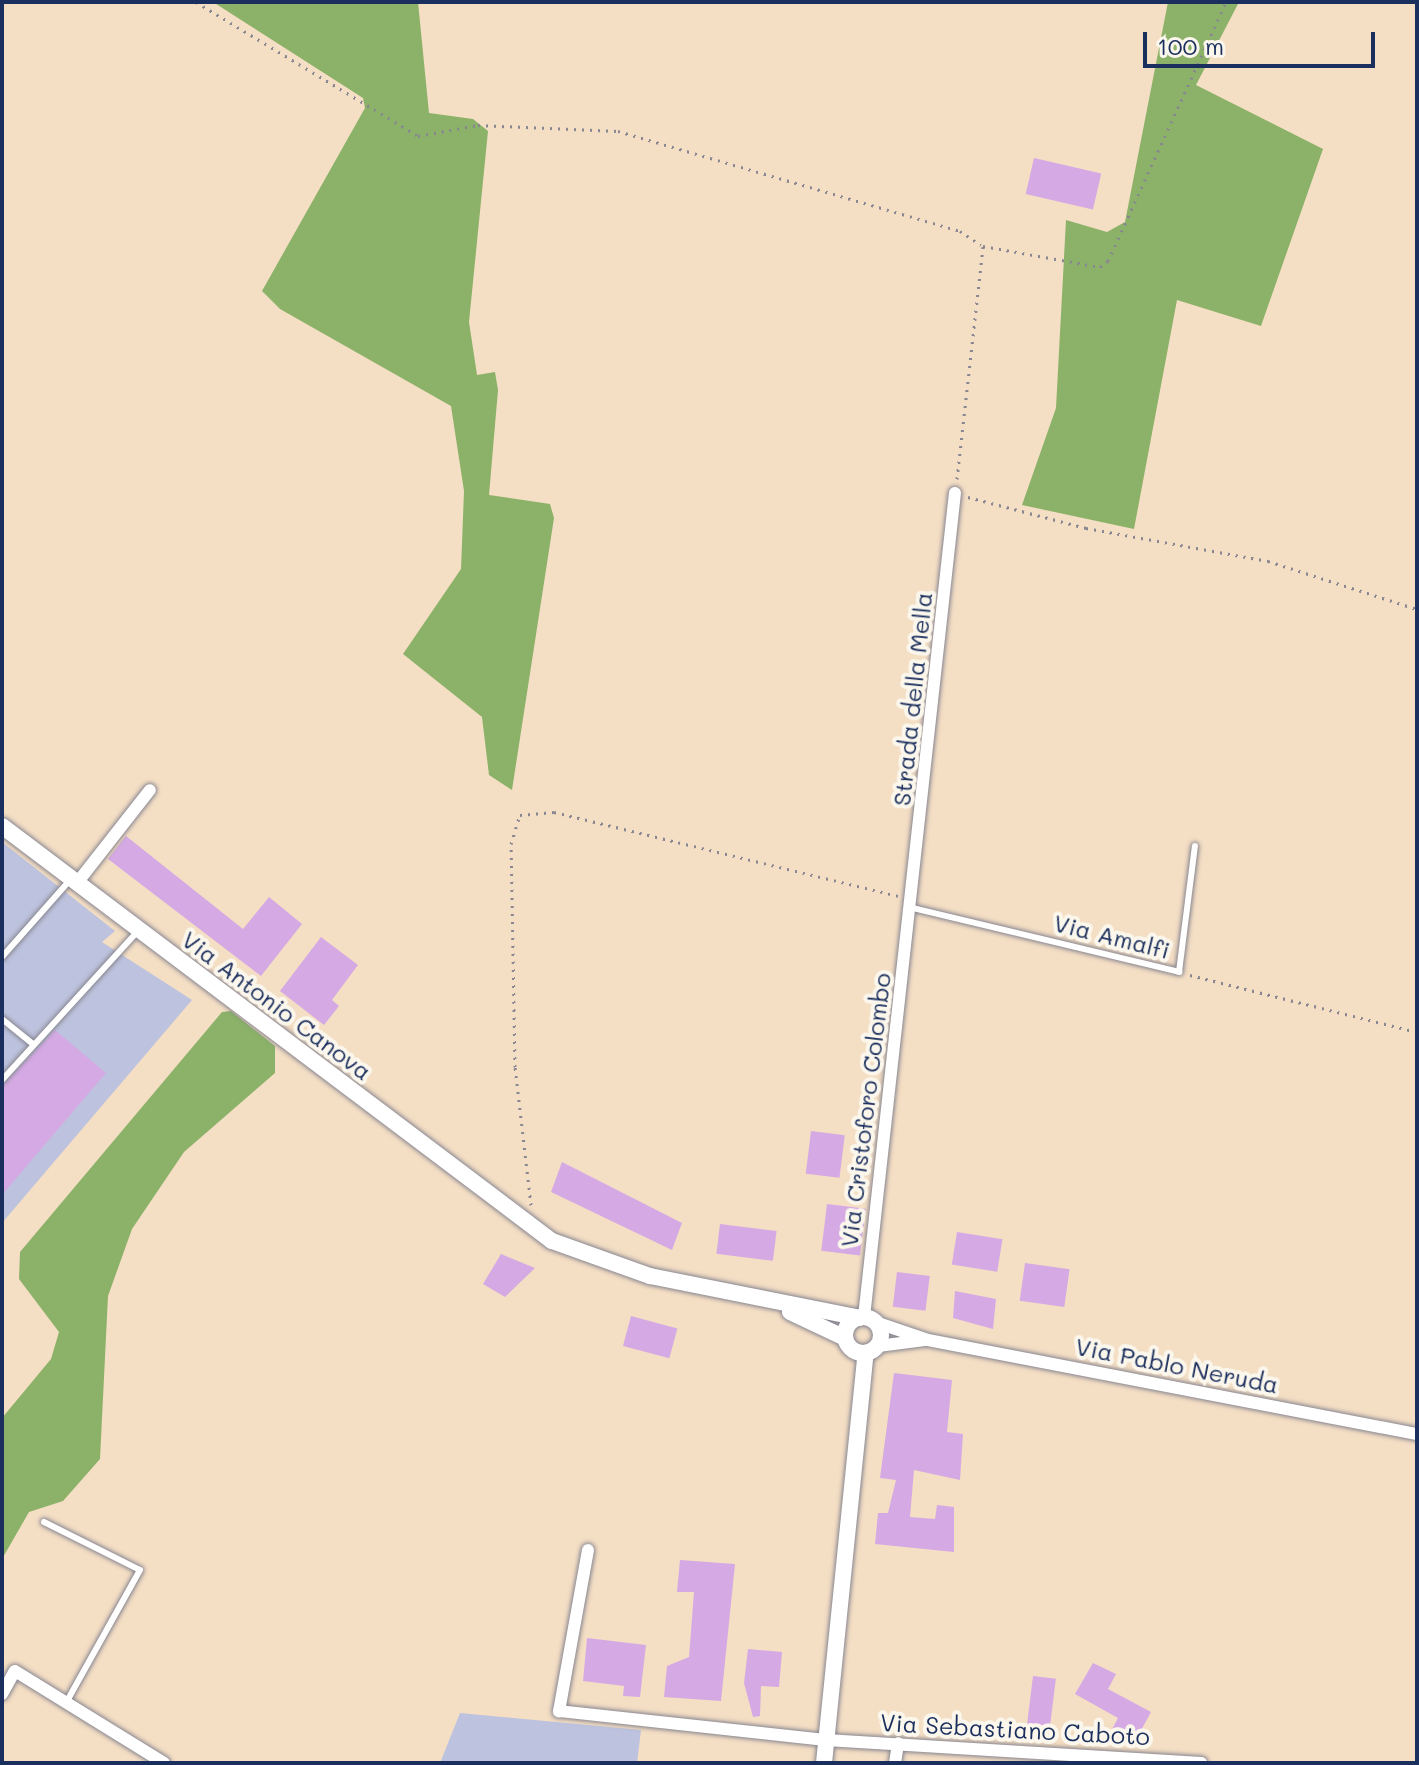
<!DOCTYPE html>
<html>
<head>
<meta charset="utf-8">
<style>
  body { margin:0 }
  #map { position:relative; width:1419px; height:1765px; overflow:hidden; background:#f4dec4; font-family:Mali,sans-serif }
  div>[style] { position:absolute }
  .industrial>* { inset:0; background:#bdc3de }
  .forest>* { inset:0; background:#8bb268 }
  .building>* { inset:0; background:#d5aae4; transform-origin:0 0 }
  .path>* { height:3px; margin-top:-1.5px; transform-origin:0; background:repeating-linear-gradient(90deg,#888691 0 2px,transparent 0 8px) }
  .roads { filter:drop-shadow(0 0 2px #888691) drop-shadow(0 0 2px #888691) }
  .service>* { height:6px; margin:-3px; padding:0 3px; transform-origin:3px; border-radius:3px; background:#fff }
  .minor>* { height:12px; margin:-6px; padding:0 6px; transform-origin:6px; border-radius:6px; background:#fff }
  .tertiary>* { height:16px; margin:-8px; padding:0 8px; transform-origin:8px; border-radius:8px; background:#fff }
  .tertiary>.ring { margin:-8px; padding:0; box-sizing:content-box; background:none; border:16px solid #fff; border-radius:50% }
  span { translate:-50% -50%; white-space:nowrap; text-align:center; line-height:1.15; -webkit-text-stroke:8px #fbf7ec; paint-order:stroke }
  .street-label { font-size:24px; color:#1b2f5e }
  .frame { position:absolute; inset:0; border:4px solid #1b2f5e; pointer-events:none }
  .scale { position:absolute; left:1143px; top:32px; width:232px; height:36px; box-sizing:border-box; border:4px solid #1b2f5e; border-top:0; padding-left:10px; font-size:24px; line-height:28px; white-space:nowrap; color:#1b2f5e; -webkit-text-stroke:6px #fbf7ec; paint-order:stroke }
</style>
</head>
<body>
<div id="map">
  <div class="industrial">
    <i style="clip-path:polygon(2px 842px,115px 931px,102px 942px,192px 1000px,2px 1223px)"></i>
    <i style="clip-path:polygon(460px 1713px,641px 1730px,637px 1763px,440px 1763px)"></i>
  </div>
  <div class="forest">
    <i style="clip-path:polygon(213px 2px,418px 2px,429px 113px,473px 119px,488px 131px,469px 322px,477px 375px,495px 372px,498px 390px,489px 495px,550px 504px,554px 518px,512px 790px,489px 775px,482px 717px,403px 654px,461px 569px,464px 491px,451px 406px,280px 309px,262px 291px,365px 108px,363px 98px)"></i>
    <i style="clip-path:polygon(1168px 2px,1239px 2px,1196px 85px,1323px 149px,1261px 326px,1177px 300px,1134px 529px,1022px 505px,1056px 408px,1066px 220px,1107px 232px,1125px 222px)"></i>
    <i style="clip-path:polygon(231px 1011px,275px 1046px,275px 1073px,184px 1152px,132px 1229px,108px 1296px,100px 1459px,63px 1501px,29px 1512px,2px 1559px,2px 1418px,51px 1359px,59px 1332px,19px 1279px,20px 1252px,222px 1012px)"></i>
  </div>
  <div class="building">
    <i style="left:1034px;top:158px;width:69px;height:37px;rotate:13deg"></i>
    <i style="clip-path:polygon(126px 836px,243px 929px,269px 897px,302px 924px,261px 976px,108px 859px)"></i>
    <i style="clip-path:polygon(321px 937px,358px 965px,332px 1000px,339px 1006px,324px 1025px,280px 991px)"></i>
    <i style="clip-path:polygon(55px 1030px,106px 1073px,2px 1195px,2px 1086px)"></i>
    <i style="left:811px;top:1131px;width:34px;height:43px;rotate:7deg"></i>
    <i style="clip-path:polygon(562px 1162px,682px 1223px,672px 1250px,551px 1192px)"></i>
    <i style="left:827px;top:1204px;width:39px;height:47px;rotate:7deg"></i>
    <i style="left:720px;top:1224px;width:57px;height:30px;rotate:7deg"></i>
    <i style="left:957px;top:1232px;width:46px;height:33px;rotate:9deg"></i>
    <i style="clip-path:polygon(501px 1254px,535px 1268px,505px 1297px,483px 1284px)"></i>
    <i style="left:1025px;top:1263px;width:45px;height:38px;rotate:8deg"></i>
    <i style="left:897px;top:1272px;width:33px;height:35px;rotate:7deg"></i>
    <i style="clip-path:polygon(955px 1291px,996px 1299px,993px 1329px,953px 1318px)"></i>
    <i style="left:631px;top:1316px;width:48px;height:31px;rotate:15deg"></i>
    <i style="clip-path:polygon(894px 1373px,952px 1380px,947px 1432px,963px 1434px,960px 1480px,914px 1470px,910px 1517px,935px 1519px,937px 1505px,954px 1507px,954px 1552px,875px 1544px,878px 1513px,888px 1513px,896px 1480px,880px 1478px)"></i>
    <i style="clip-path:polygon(680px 1560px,735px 1564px,721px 1701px,664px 1697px,667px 1666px,689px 1657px,694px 1592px,677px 1592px)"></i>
    <i style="clip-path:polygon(587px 1638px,646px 1645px,640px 1697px,623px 1696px,624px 1686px,583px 1681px)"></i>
    <i style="clip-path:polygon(748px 1649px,782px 1652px,779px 1687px,761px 1686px,760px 1716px,753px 1717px,744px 1683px)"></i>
    <i style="clip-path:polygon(1093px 1663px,1116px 1674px,1108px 1689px,1151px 1712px,1133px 1745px,1110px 1733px,1118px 1718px,1075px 1694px)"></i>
    <i style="left:1033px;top:1676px;width:23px;height:48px;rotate:7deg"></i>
  </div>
  <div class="path">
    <i style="left:196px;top:2px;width:259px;rotate:31.1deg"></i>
    <i style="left:418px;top:136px;width:61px;rotate:-10.4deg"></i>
    <i style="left:478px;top:125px;width:140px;rotate:2.5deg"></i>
    <i style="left:618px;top:131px;width:356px;rotate:16.3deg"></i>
    <i style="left:960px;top:231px;width:25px;rotate:34deg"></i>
    <i style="left:957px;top:479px;width:234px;rotate:-83.6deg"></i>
    <i style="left:983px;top:246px;width:119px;rotate:10.2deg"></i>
    <i style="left:1100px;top:267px;width:10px;rotate:-37deg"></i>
    <i style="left:1108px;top:261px;width:285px;rotate:-65.5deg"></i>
    <i style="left:968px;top:497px;width:122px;rotate:14.7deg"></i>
    <i style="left:1086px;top:528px;width:185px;rotate:10.3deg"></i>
    <i style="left:1268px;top:561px;width:157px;rotate:17.9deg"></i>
    <i style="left:1190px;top:975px;width:234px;rotate:14.1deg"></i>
    <i style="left:531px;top:1205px;width:139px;rotate:-96.6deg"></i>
    <i style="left:515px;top:1067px;width:223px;rotate:-91deg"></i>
    <i style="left:511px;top:844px;width:30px;rotate:-73deg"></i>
    <i style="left:520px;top:815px;width:34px;rotate:-5deg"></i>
    <i style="left:554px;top:812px;width:354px;rotate:13.7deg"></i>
  </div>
  <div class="roads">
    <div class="service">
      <i style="left:913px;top:908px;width:274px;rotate:13.5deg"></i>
      <i style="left:1179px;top:972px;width:127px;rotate:-82.8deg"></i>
      <i style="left:2px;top:957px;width:104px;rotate:-48.5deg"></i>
      <i style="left:2px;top:1019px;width:40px;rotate:39deg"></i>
      <i style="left:2px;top:1080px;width:203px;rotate:-47.6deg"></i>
      <i style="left:44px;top:1522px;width:107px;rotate:26.6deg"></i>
      <i style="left:140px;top:1570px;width:152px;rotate:119.1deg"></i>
    </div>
    <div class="minor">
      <i style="left:77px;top:883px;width:118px;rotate:-51.9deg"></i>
      <i style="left:864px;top:1317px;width:829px;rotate:-83.7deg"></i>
      <i style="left:875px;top:1322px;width:56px;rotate:18.8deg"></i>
      <i style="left:928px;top:1340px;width:498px;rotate:10.9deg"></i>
      <i style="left:878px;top:1346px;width:47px;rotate:-7.3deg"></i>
      <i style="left:588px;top:1550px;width:164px;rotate:100.2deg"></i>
      <i style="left:559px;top:1711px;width:269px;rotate:6.2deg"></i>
      <i style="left:826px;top:1740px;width:376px;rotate:3.5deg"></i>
      <i style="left:2px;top:1694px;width:26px;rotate:-61deg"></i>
      <i style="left:15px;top:1671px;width:175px;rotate:31.7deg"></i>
      <i style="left:895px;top:1763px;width:20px;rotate:-81deg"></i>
    </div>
    <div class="tertiary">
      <i style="left:2px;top:826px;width:689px;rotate:37.04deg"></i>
      <i style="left:552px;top:1241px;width:104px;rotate:19.7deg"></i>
      <i style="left:650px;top:1276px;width:214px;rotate:11.3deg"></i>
      <i style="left:790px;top:1312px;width:61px;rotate:25.3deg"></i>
      <i class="ring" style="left:845px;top:1317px;width:20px;height:20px"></i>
      <i style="left:824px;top:1763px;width:412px;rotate:-84.2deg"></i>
    </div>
  </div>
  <div class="street-label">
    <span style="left:912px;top:699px;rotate:-84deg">Strada della Mella</span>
    <span style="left:1112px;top:936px;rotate:14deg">Via Amalfi</span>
    <span style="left:277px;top:1005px;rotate:37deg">Via Antonio Canova</span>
    <span style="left:865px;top:1110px;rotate:-83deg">Via Cristoforo Colombo</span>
    <span style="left:1177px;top:1365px;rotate:11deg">Via Pablo Neruda</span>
    <span style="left:1015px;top:1729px;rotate:3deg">Via Sebastiano Caboto</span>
  </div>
  <div class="frame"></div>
  <div class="scale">100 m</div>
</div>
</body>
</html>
